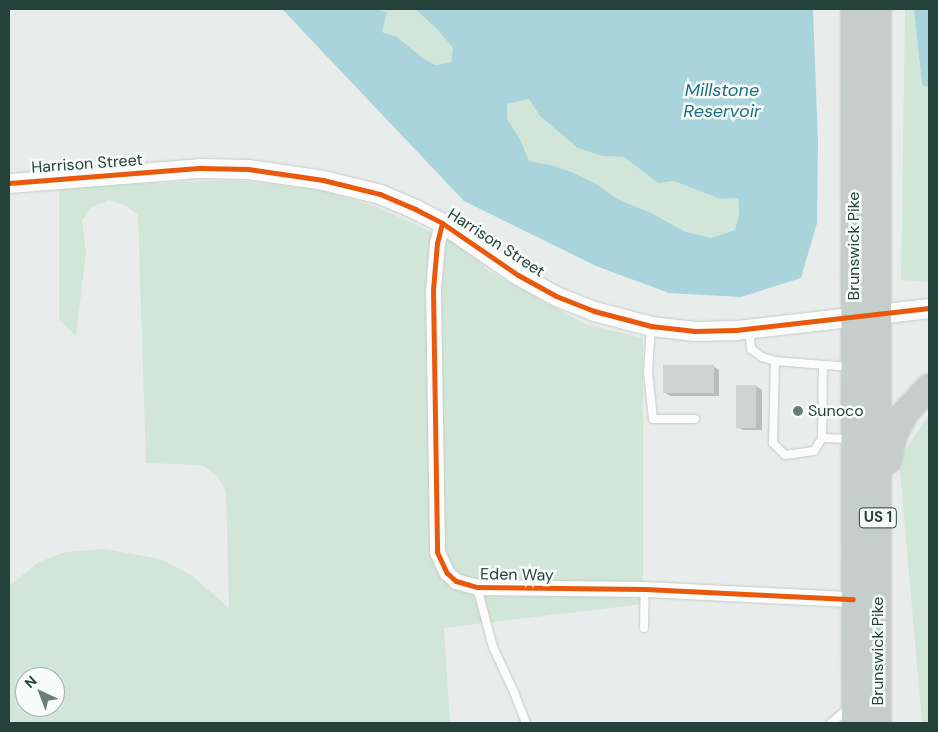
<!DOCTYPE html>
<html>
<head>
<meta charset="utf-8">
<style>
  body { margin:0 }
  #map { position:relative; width:938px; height:732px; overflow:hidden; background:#e8edeb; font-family:"DM Sans",sans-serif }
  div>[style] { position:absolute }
  .green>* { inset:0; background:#d1e6d8 }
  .water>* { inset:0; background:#a9d4db }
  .shadow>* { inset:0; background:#0003 }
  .building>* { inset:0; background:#cfd4d2; transform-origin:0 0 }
  .roads { filter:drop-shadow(0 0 1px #c5cac8) drop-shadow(0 0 1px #c5cac8) }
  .service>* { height:8px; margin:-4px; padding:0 4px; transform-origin:4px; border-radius:4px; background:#fcfcfc }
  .minor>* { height:15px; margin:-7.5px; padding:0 7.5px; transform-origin:7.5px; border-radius:7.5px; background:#fcfcfc }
  .tertiary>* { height:19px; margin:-9.5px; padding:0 9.5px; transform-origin:9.5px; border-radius:9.5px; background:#fcfcfc }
  .trunk>* { height:26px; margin:-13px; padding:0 13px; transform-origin:13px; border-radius:13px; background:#c6cecc }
  .cycleway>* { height:5px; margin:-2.5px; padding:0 2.5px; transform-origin:2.5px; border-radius:2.5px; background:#e8590c }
  .dots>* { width:14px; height:14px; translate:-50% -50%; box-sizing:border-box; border:2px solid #f7fbf9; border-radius:50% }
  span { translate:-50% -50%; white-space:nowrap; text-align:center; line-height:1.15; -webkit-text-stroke:5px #f7fbf9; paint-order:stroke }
  .shield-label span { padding:1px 4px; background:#f7fbf9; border:1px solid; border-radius:4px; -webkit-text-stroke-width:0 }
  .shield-label { font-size:15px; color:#24423a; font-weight:700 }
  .street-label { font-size:16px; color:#24423a }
  .poi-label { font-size:16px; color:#24423a }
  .left { translate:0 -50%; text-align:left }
  .water-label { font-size:18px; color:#1c6f80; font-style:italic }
  .frame { position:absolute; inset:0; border:10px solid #24423a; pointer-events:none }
  .north { position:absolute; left:15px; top:667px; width:50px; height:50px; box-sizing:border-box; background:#f7fbf9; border:1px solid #a3b1ad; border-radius:50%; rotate:317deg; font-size:14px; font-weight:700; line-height:20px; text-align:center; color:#24423a }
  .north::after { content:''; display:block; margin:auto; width:18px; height:22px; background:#697e78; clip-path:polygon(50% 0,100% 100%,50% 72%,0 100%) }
</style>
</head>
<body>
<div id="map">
  <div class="green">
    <i style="clip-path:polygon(373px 9px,415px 9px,438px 30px,453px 48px,451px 62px,436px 65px,424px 59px,397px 37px,382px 32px)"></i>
    <i style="clip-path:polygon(905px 9px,914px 9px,922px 85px,929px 87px,929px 282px,901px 280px)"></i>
    <i style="clip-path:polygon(529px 99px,540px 116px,603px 156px,624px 157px,658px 183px,674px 181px,720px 199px,738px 198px,739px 214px,735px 230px,711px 238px,686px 232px,651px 213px,617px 199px,595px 183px,551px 165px,529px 161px,520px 139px,507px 120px,507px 104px)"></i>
    <i style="clip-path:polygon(evenodd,238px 180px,325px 191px,377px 207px,469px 249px,486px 269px,585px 324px,643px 338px,643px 604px,444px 628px,450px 723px,9px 723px,9px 586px,39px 562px,65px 552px,105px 549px,160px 559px,191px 575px,229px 608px,226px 491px,217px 476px,201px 465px,146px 463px,138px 215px,125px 205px,109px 200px,91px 207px,82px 220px,86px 253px,76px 336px,59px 320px,59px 186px,238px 180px,25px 677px,55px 677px,55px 707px,25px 707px,25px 677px)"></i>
    <i style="clip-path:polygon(929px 415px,929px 723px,922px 723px,899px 459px)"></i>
  </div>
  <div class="water">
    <i style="clip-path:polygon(evenodd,282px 9px,373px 9px,387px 12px,382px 32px,397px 37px,424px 59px,436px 65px,451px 62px,453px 48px,438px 30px,415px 9px,813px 9px,818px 143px,817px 223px,801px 278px,741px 297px,669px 293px,596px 266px,464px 201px,282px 9px,529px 99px,540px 116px,578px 148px,603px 156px,624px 157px,658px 183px,674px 181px,720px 199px,738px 198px,739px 214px,735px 230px,711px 238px,686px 232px,651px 213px,617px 199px,595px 183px,571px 172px,551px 165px,529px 161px,520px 139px,507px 119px,507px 104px,529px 99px)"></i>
    <i style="clip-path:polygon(914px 9px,929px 9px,929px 87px,922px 85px)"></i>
  </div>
  <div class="shadow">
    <i style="clip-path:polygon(713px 366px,719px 370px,719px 396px,670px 396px,664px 392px)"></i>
    <i style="clip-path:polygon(756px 386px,762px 390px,762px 430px,743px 430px,737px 427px)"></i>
  </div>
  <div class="building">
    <i style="left:663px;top:365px;width:51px;height:28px"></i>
    <i style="left:736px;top:385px;width:20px;height:43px"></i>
  </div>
  <div class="roads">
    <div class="service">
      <i style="left:651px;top:326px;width:46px;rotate:93.7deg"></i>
      <i style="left:648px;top:372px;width:47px;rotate:83.9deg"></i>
      <i style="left:653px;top:419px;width:42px"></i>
      <i style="left:749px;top:329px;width:20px;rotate:84deg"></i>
      <i style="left:751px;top:349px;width:14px;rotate:36deg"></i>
      <i style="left:762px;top:357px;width:14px;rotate:17deg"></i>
      <i style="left:775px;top:361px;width:75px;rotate:4.6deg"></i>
      <i style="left:775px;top:361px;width:82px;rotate:91.4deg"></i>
      <i style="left:773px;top:443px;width:17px;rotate:45deg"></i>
      <i style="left:785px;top:455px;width:29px;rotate:-8deg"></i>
      <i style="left:814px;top:451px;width:15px;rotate:-58deg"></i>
      <i style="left:822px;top:438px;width:73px;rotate:-89.2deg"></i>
      <i style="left:822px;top:438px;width:28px;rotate:2deg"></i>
      <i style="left:477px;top:587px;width:62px;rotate:75.1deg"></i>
      <i style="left:493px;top:647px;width:50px;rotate:65deg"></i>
      <i style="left:514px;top:692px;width:33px;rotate:69deg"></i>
      <i style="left:644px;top:628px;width:39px;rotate:-89deg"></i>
      <i style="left:831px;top:723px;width:23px;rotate:-40deg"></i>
    </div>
    <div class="minor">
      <i style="left:442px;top:223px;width:21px;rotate:104deg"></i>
      <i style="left:437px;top:243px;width:47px;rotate:94.9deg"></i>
      <i style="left:433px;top:290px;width:262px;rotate:89.1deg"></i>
      <i style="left:437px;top:552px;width:23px;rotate:65deg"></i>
      <i style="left:447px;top:573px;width:12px;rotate:42deg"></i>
      <i style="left:456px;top:581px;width:22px;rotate:16deg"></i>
      <i style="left:477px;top:587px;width:168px;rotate:0.7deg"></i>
      <i style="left:645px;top:589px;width:208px;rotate:2.8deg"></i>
    </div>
    <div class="tertiary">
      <i style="left:9px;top:183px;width:193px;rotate:-4.5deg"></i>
      <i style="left:201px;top:168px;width:47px;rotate:1.2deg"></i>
      <i style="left:248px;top:169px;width:76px;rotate:8.3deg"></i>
      <i style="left:323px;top:180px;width:59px;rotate:13.8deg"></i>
      <i style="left:380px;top:194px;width:38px;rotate:23deg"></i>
      <i style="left:415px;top:209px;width:30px;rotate:27deg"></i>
      <i style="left:442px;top:223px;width:92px;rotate:34.4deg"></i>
      <i style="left:518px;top:275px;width:43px;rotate:28.9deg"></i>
      <i style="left:556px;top:296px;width:41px;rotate:21.5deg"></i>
      <i style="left:594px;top:311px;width:59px;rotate:14.7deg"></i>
      <i style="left:651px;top:326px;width:44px;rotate:6.5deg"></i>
      <i style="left:695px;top:331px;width:41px;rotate:-1.4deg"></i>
      <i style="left:736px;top:330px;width:194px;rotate:-6.5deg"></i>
    </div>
    <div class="trunk">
      <i style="left:854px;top:9px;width:714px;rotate:89.92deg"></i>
      <i style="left:878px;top:9px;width:714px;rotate:90deg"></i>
      <i style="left:888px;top:461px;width:27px;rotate:-77deg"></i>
      <i style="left:894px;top:435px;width:25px;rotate:-63deg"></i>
      <i style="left:905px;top:413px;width:35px;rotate:-47deg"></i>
    </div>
  </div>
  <div class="cycleway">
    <i style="left:9px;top:183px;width:193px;rotate:-4.5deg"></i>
    <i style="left:201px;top:168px;width:47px;rotate:1.2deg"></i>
    <i style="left:248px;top:169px;width:76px;rotate:8.3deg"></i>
    <i style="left:323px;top:180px;width:59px;rotate:13.8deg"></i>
    <i style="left:380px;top:194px;width:38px;rotate:23deg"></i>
    <i style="left:415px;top:209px;width:30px;rotate:27deg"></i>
    <i style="left:442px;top:223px;width:92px;rotate:34.4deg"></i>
    <i style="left:518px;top:275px;width:43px;rotate:28.9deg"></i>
    <i style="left:556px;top:296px;width:41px;rotate:21.5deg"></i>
    <i style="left:594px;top:311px;width:59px;rotate:14.7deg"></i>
    <i style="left:651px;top:326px;width:44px;rotate:6.5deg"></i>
    <i style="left:695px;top:331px;width:41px;rotate:-1.4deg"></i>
    <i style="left:736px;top:330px;width:194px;rotate:-6.5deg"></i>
    <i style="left:442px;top:223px;width:21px;rotate:104deg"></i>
    <i style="left:437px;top:243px;width:47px;rotate:94.9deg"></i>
    <i style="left:433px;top:290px;width:262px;rotate:89.1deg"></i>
    <i style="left:437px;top:552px;width:23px;rotate:65deg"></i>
    <i style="left:447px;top:573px;width:12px;rotate:42deg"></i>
    <i style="left:456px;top:581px;width:22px;rotate:16deg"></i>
    <i style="left:477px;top:587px;width:168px;rotate:0.7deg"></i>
    <i style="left:645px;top:589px;width:208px;rotate:2.8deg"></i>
  </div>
  <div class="dots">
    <i style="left:798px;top:411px;background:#697e78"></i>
  </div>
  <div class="shield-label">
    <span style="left:878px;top:518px">US 1</span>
  </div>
  <div class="street-label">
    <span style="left:87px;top:164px;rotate:-4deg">Harrison Street</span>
    <span style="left:496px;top:243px;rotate:33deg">Harrison Street</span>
    <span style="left:854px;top:246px;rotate:-90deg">Brunswick Pike</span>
    <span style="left:517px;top:575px;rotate:1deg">Eden Way</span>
    <span style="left:878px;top:651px;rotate:-90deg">Brunswick Pike</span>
  </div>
  <div class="poi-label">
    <span class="left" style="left:808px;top:411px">Sunoco</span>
  </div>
  <div class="water-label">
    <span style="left:722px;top:101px">Millstone<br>Reservoir</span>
  </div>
  <div class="frame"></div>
  <div class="north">N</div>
</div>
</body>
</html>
